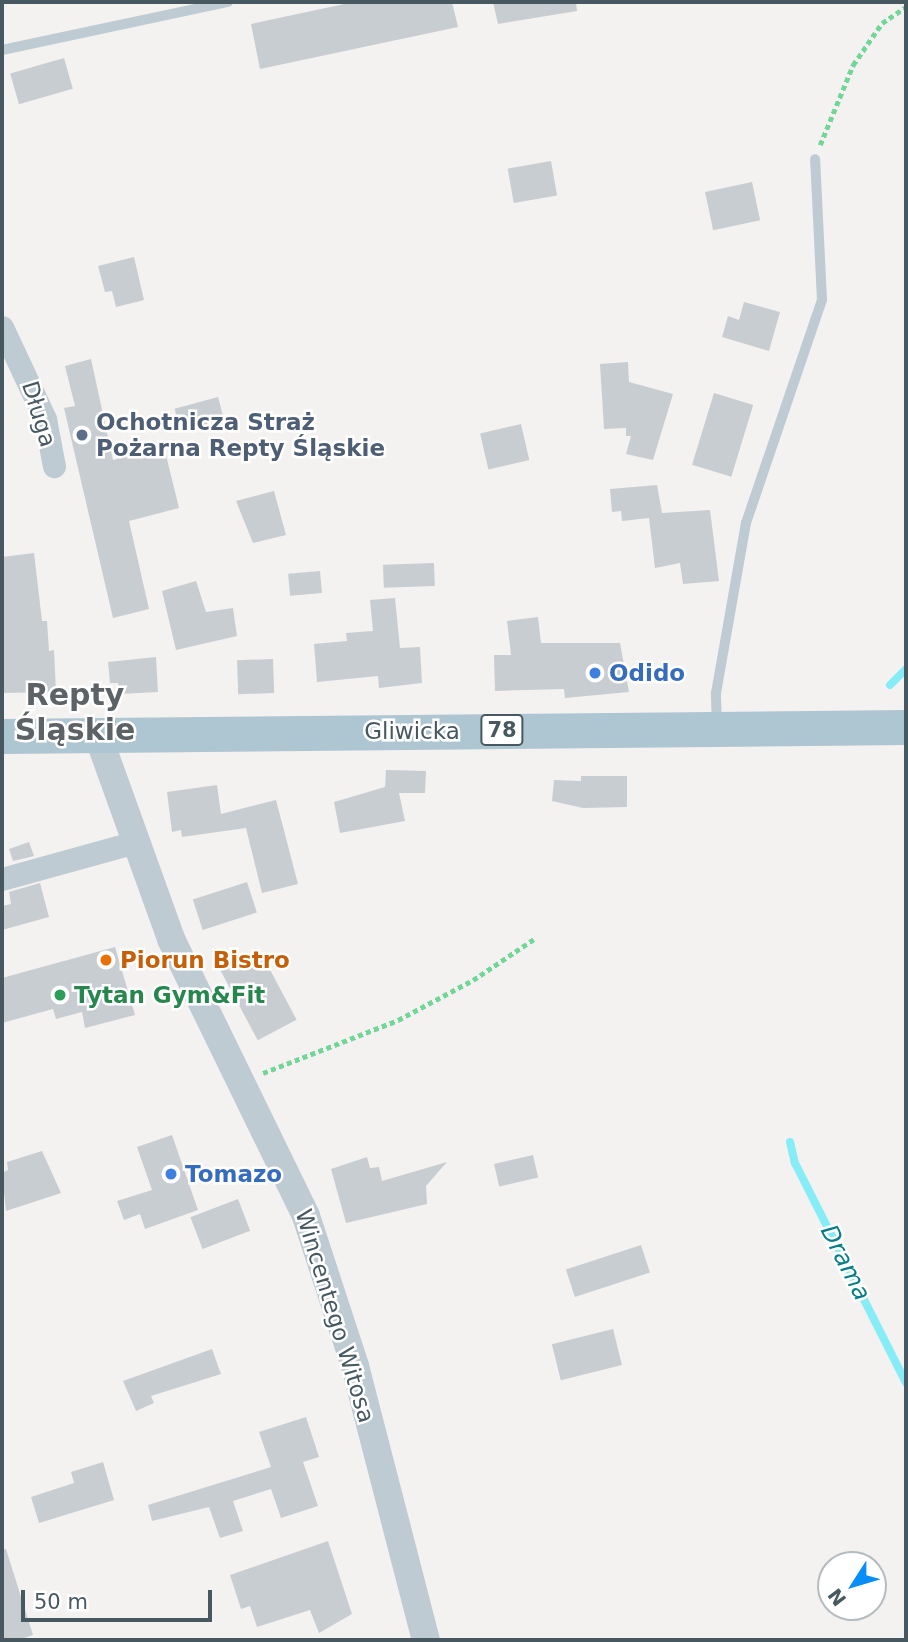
<!DOCTYPE html>
<html>
<head>
<meta charset="utf-8">
<style>
  body { margin:0 }
  #map { position:relative; width:908px; height:1642px; overflow:hidden; background:#f4f1f1; font-family:"DejaVu Sans",sans-serif }
  div>[style] { position:absolute }
  .stream>* { height:8px; margin:-4px; padding:0 4px; transform-origin:4px; border-radius:4px; background:#86ecf5 }
  .building>* { inset:0; background:#c8cdd2; transform-origin:0 0 }
  .path>* { height:4.5px; margin-top:-2.25px; transform-origin:0; background:repeating-linear-gradient(90deg,#71d697 0 5px,transparent 0 8.5px) }
  .service>* { height:10px; margin:-5px; padding:0 5px; transform-origin:5px; border-radius:5px; background:#becbd2 }
  .minor>* { height:23px; margin:-11.5px; padding:0 11.5px; transform-origin:11.5px; border-radius:11.5px; background:#becbd2 }
  .tertiary>* { height:28px; margin:-14px; padding:0 14px; transform-origin:14px; border-radius:14px; background:#becbd2 }
  .primary>* { height:35px; margin:-17.5px; padding:0 17.5px; transform-origin:17.5px; border-radius:17.5px; background:#aec5d2 }
  .dots>* { width:19px; height:19px; translate:-50% -50%; box-sizing:border-box; border:4px solid #fff; border-radius:50% }
  span { translate:-50% -50%; white-space:nowrap; text-align:center; line-height:1.15; -webkit-text-stroke:5px #fff; paint-order:stroke }
  .shield-label span { padding:2px 5px; background:#fff; border:2px solid; border-radius:5px; -webkit-text-stroke-width:0 }
  .shield-label { font-size:21px; color:#475861; font-weight:700 }
  .street-label { font-size:23px; color:#475861 }
  .service-label { font-size:23px; color:#4e5e75; font-weight:700 }
  .left { translate:0 -50%; text-align:left }
  .shop-label { font-size:23px; color:#366cbe; font-weight:700 }
  .food-label { font-size:23px; color:#c56008; font-weight:700 }
  .leisure-label { font-size:23px; color:#27864d; font-weight:700 }
  .water-label { font-size:24px; color:#057d87; font-style:italic }
  .district-label { font-size:30px; color:#5d6267; font-weight:700 }
  .frame { position:absolute; inset:0; border:4px solid #475861; pointer-events:none }
  .north { position:absolute; left:817px; top:1551px; width:70px; height:70px; box-sizing:border-box; background:#fff; border:2px solid #b5bcc0; border-radius:50%; rotate:233deg; font-size:19px; font-weight:700; line-height:28px; text-align:center; color:#475861 }
  .north::after { content:''; display:block; margin:auto; width:24px; height:32px; background:#088ff7; clip-path:polygon(50% 0,100% 100%,50% 72%,0 100%) }
  .scale { position:absolute; left:21px; top:1590px; width:191px; height:32px; box-sizing:border-box; border:4px solid #475861; border-top:0; padding-left:9px; font-size:21px; line-height:24px; white-space:nowrap; color:#475861; -webkit-text-stroke:5px #fff; paint-order:stroke }
</style>
</head>
<body>
<div id="map">
  <div class="stream">
    <i style="left:890px;top:685px;width:23px;rotate:-45deg"></i>
    <i style="left:790px;top:1142px;width:22px;rotate:77deg"></i>
    <i style="left:795px;top:1163px;width:246px;rotate:63.2deg"></i>
  </div>
  <div class="building">
    <i style="clip-path:polygon(452px 2px,458px 27px,260px 69px,251px 24px,349px 3px)"></i>
    <i style="clip-path:polygon(493px 2px,576px 2px,577px 11px,498px 24px)"></i>
    <i style="left:64px;top:58px;width:32px;height:56px;rotate:74deg"></i>
    <i style="left:551px;top:161px;width:35px;height:44px;rotate:80deg"></i>
    <i style="left:752px;top:182px;width:39px;height:48px;rotate:78deg"></i>
    <i style="clip-path:polygon(134px 257px,144px 300px,116px 307px,112px 291px,105px 292px,98px 266px)"></i>
    <i style="clip-path:polygon(744px 302px,780px 312px,769px 351px,722px 337px,728px 316px,739px 320px)"></i>
    <i style="clip-path:polygon(91px 359px,113px 460px,164px 447px,179px 508px,129px 521px,149px 609px,113px 618px,64px 408px,75px 406px,65px 366px)"></i>
    <i style="clip-path:polygon(628px 362px,629px 382px,673px 394px,653px 460px,626px 454px,631px 436px,626px 436px,626px 428px,604px 429px,600px 364px)"></i>
    <i style="left:714px;top:393px;width:41px;height:75px;rotate:17deg"></i>
    <i style="left:218px;top:397px;width:24px;height:45px;rotate:75deg"></i>
    <i style="left:521px;top:424px;width:37px;height:42px;rotate:77deg"></i>
    <i style="clip-path:polygon(657px 485px,662px 513px,710px 510px,719px 581px,683px 584px,680px 563px,655px 568px,649px 518px,622px 521px,621px 511px,612px 512px,610px 489px)"></i>
    <i style="clip-path:polygon(274px 491px,286px 535px,253px 543px,236px 501px)"></i>
    <i style="clip-path:polygon(34px 553px,42px 621px,47px 621px,49px 651px,54px 650px,56px 692px,2px 693px,2px 557px)"></i>
    <i style="left:434px;top:563px;width:23px;height:51px;rotate:88deg"></i>
    <i style="left:320px;top:571px;width:22px;height:32px;rotate:85deg"></i>
    <i style="clip-path:polygon(196px 581px,206px 612px,233px 608px,237px 636px,176px 650px,162px 591px)"></i>
    <i style="clip-path:polygon(395px 598px,400px 648px,420px 647px,422px 683px,379px 688px,378px 676px,317px 682px,314px 644px,347px 641px,346px 633px,373px 631px,370px 600px)"></i>
    <i style="clip-path:polygon(538px 617px,541px 643px,620px 643px,629px 692px,565px 698px,564px 689px,495px 691px,494px 655px,511px 655px,507px 621px)"></i>
    <i style="clip-path:polygon(156px 657px,158px 692px,119px 694px,118px 683px,110px 683px,108px 662px)"></i>
    <i style="left:273px;top:659px;width:34px;height:36px;rotate:88deg"></i>
    <i style="clip-path:polygon(386px 770px,426px 771px,425px 793px,399px 793px,405px 821px,340px 833px,334px 802px,385px 787px)"></i>
    <i style="clip-path:polygon(581px 776px,627px 776px,627px 807px,583px 808px,552px 801px,554px 780px,581px 781px)"></i>
    <i style="clip-path:polygon(217px 785px,221px 814px,276px 800px,298px 884px,262px 893px,246px 828px,182px 837px,181px 830px,172px 832px,167px 792px)"></i>
    <i style="clip-path:polygon(29px 842px,34px 856px,13px 861px,9px 849px)"></i>
    <i style="left:247px;top:882px;width:32px;height:57px;rotate:72deg"></i>
    <i style="clip-path:polygon(40px 883px,49px 917px,2px 930px,2px 906px,11px 904px,9px 892px)"></i>
    <i style="clip-path:polygon(115px 947px,135px 1015px,85px 1028px,82px 1012px,56px 1019px,53px 1009px,2px 1023px,2px 978px)"></i>
    <i style="left:259px;top:949px;width:80px;height:44px;rotate:62deg"></i>
    <i style="clip-path:polygon(172px 1135px,198px 1210px,145px 1229px,140px 1214px,124px 1220px,117px 1201px,152px 1190px,137px 1147px)"></i>
    <i style="clip-path:polygon(42px 1151px,61px 1193px,6px 1211px,2px 1173px,8px 1170px,7px 1162px)"></i>
    <i style="left:533px;top:1155px;width:23px;height:40px;rotate:77deg"></i>
    <i style="clip-path:polygon(367px 1157px,370px 1168px,379px 1167px,382px 1181px,447px 1162px,426px 1186px,427px 1204px,346px 1223px,331px 1169px)"></i>
    <i style="left:238px;top:1199px;width:34px;height:51px;rotate:69deg"></i>
    <i style="left:641px;top:1245px;width:29px;height:79px;rotate:72deg"></i>
    <i style="left:613px;top:1329px;width:37px;height:63px;rotate:76deg"></i>
    <i style="clip-path:polygon(212px 1349px,221px 1374px,151px 1396px,154px 1403px,136px 1411px,123px 1381px)"></i>
    <i style="clip-path:polygon(306px 1417px,319px 1457px,303px 1462px,318px 1506px,281px 1518px,271px 1489px,233px 1501px,243px 1531px,220px 1538px,209px 1507px,152px 1521px,148px 1505px,271px 1467px,259px 1432px)"></i>
    <i style="clip-path:polygon(103px 1462px,114px 1500px,39px 1523px,31px 1497px,74px 1483px,71px 1472px)"></i>
    <i style="clip-path:polygon(328px 1541px,352px 1614px,319px 1633px,310px 1610px,257px 1627px,250px 1606px,241px 1609px,230px 1575px)"></i>
    <i style="clip-path:polygon(6px 1549px,33px 1635px,18px 1640px,2px 1640px,2px 1550px)"></i>
  </div>
  <div class="path">
    <i style="left:820px;top:145px;width:87px;rotate:-67.6deg"></i>
    <i style="left:853px;top:65px;width:51px;rotate:-55.4deg"></i>
    <i style="left:882px;top:23px;width:29px;rotate:-34deg"></i>
    <i style="left:263px;top:1073px;width:145px;rotate:-21.4deg"></i>
    <i style="left:398px;top:1020px;width:85px;rotate:-28.1deg"></i>
    <i style="left:473px;top:980px;width:73px;rotate:-33.9deg"></i>
  </div>
  <div class="service">
    <i style="left:2px;top:50px;width:231px;rotate:-12deg"></i>
    <i style="left:717px;top:726px;width:33px;rotate:-92deg"></i>
    <i style="left:716px;top:693px;width:173px;rotate:-80deg"></i>
    <i style="left:746px;top:523px;width:236px;rotate:-71.2deg"></i>
    <i style="left:822px;top:300px;width:141px;rotate:-92.8deg"></i>
  </div>
  <div class="minor">
    <i style="left:2px;top:327px;width:102px;rotate:64.9deg"></i>
    <i style="left:45px;top:419px;width:48px;rotate:79.2deg"></i>
    <i style="left:2px;top:879px;width:138px;rotate:-15.5deg"></i>
  </div>
  <div class="tertiary">
    <i style="left:97px;top:733px;width:219px;rotate:70.2deg"></i>
    <i style="left:171px;top:939px;width:308px;rotate:64deg"></i>
    <i style="left:306px;top:1216px;width:158px;rotate:71.9deg"></i>
    <i style="left:355px;top:1366px;width:283px;rotate:75.5deg"></i>
  </div>
  <div class="primary">
    <i style="left:2px;top:736px;width:904px;rotate:-0.57deg"></i>
  </div>
  <div class="dots">
    <i style="left:82px;top:435px;background:#5c6f8a"></i>
    <i style="left:595px;top:673px;background:#3f7fe0"></i>
    <i style="left:106px;top:960px;background:#e8710a"></i>
    <i style="left:60px;top:995px;background:#2e9e5b"></i>
    <i style="left:171px;top:1174px;background:#3f7fe0"></i>
  </div>
  <div class="shield-label">
    <span style="left:502px;top:730px">78</span>
  </div>
  <div class="street-label">
    <span style="left:39px;top:414px;rotate:73deg">Długa</span>
    <span style="left:412px;top:731px">Gliwicka</span>
    <span style="left:335px;top:1316px;rotate:73deg">Wincentego Witosa</span>
  </div>
  <div class="service-label">
    <span class="left" style="left:96px;top:435px">Ochotnicza Straż<br>Pożarna Repty Śląskie</span>
  </div>
  <div class="shop-label">
    <span class="left" style="left:609px;top:673px">Odido</span>
    <span class="left" style="left:185px;top:1174px">Tomazo</span>
  </div>
  <div class="food-label">
    <span class="left" style="left:120px;top:960px">Piorun Bistro</span>
  </div>
  <div class="leisure-label">
    <span class="left" style="left:74px;top:995px">Tytan Gym&amp;Fit</span>
  </div>
  <div class="water-label">
    <span style="left:845px;top:1263px;rotate:63deg">Drama</span>
  </div>
  <div class="district-label">
    <span style="left:75px;top:712px">Repty<br>Śląskie</span>
  </div>
  <div class="frame"></div>
  <div class="north">N</div>
  <div class="scale">50 m</div>
</div>
</body>
</html>
